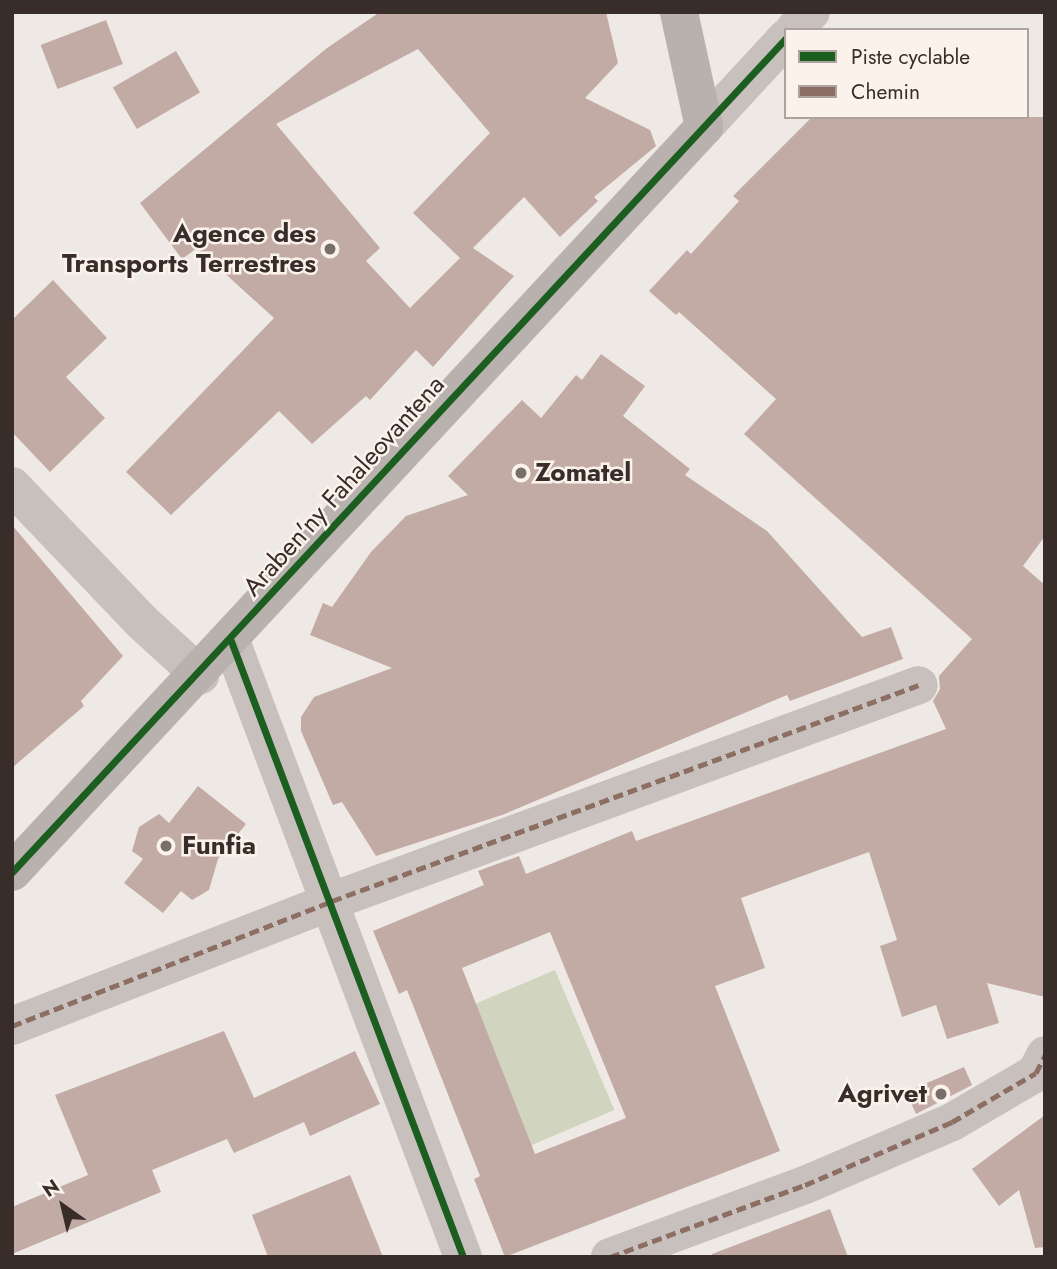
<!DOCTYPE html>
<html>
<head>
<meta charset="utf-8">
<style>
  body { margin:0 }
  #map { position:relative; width:1057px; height:1269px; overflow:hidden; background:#eee9e4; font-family:Jost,sans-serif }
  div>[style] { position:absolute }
  .green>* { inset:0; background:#d1d4be; transform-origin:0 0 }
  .building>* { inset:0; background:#c2aba5; transform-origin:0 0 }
  .street>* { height:38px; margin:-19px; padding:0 19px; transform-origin:19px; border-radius:19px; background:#c7c0bc }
  .secondary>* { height:38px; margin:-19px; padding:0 19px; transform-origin:19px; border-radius:19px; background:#b8b1ad }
  .quiet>* { height:5px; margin-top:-2.5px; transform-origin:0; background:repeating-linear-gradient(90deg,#8d6e63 0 10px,transparent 0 15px) }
  .cycleway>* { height:7px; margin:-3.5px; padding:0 3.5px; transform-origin:3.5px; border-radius:3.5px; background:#1b5e20 }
  .dots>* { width:19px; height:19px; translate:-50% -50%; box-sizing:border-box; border:4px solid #faf2eb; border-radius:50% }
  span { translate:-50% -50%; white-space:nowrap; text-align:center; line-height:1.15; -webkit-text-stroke:5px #faf2eb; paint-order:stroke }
  .poi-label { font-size:26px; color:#392d2a; font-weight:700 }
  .right { translate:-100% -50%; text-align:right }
  .left { translate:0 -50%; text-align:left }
  .street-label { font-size:26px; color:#392d2a }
  .frame { position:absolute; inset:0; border:14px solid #392d2a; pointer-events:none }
  .legend { position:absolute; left:784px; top:28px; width:245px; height:91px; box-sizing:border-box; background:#faf2eb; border:2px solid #ada39e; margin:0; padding:9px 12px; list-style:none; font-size:21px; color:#392d2a }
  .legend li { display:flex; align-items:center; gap:14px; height:35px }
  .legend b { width:35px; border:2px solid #ada39e }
  .north { position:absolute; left:28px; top:1171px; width:70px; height:70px; -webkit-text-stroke:5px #faf2eb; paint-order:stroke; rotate:326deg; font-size:19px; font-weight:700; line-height:28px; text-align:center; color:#392d2a }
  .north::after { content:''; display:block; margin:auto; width:24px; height:32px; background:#392d2a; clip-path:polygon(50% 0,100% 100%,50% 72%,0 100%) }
</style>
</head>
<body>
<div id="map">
  <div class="green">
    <i style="left:555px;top:970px;width:152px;height:93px;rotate:67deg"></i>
  </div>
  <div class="building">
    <i style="clip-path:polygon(evenodd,380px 12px,606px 12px,618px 63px,585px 98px,650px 130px,656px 146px,594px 197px,598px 201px,560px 237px,524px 197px,473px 248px,514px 276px,433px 367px,416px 350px,370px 400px,366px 396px,312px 444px,279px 411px,171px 515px,126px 472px,274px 318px,197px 248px,182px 259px,140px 203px,327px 48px,380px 12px,418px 49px,490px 133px,413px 213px,460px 258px,410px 308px,366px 261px,380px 248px,276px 124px,418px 49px)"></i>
    <i style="left:106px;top:20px;width:47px;height:70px;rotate:69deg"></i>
    <i style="left:176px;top:51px;width:48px;height:73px;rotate:60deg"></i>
    <i style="clip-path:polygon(evenodd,812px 117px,1045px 117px,1045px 536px,1023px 566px,1045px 585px,1045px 997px,987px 983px,999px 1023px,947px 1039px,936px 1005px,902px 1017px,880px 946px,897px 940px,869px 852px,741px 898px,765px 968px,715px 986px,780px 1151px,505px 1257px,474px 1179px,480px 1176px,407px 990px,399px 994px,373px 931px,484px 885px,478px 871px,519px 856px,526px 874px,632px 831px,636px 841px,946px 729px,933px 701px,940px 689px,939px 676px,972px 639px,744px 434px,776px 399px,679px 312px,676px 315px,649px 291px,687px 250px,691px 254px,739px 201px,733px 196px,812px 117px,550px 932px,626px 1118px,535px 1154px,462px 968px,550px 932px)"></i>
    <i style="clip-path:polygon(53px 280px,107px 338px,66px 377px,105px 418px,50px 472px,12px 432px,12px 320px)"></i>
    <i style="clip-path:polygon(601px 354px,645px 386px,623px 416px,690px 469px,685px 475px,767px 531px,862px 637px,891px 627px,903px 659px,790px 701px,787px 695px,502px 815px,376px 856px,342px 802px,333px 805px,301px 731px,301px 717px,314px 697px,392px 668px,310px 635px,323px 603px,332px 607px,371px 552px,406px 516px,468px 495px,448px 476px,522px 400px,541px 418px,576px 375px,582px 380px)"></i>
    <i style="clip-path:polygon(12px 525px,123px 656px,81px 701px,84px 706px,12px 768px)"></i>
    <i style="clip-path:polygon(198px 786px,246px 824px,218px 859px,209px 890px,192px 900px,181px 891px,163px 913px,124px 883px,143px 859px,132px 851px,139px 827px,159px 814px,169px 823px)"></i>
    <i style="clip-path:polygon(224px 1031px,254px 1098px,355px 1051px,380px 1104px,310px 1136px,304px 1122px,234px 1153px,227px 1139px,152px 1170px,161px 1192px,12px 1254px,12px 1207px,88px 1175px,55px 1095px)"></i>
    <i style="clip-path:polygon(964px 1067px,972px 1085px,916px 1114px,906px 1092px)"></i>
    <i style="clip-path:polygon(1045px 1115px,1045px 1247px,1035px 1248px,1019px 1190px,999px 1206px,972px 1169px)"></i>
    <i style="clip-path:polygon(350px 1175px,383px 1257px,268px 1257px,252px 1215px)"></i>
    <i style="clip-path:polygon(830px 1209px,848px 1257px,712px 1257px,712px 1254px)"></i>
  </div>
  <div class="street">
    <i style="left:794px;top:30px;width:25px;rotate:-47deg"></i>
    <i style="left:704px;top:127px;width:121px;rotate:-47.3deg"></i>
    <i style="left:12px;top:486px;width:188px;rotate:46.3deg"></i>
    <i style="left:142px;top:622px;width:79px;rotate:42.4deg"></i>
    <i style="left:231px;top:641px;width:658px;rotate:69.36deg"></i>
    <i style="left:12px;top:1026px;width:344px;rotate:-21.3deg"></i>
    <i style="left:332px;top:901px;width:625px;rotate:-20.2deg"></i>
    <i style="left:610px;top:1257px;width:208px;rotate:-20.3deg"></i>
    <i style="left:805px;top:1185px;width:160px;rotate:-23.2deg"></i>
    <i style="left:952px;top:1122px;width:97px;rotate:-30.3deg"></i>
    <i style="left:1036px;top:1073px;width:20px;rotate:-63deg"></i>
  </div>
  <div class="secondary">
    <i style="left:12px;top:872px;width:1017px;rotate:-47.11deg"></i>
    <i style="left:704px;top:127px;width:118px;rotate:-102.3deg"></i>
  </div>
  <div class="quiet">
    <i style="left:12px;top:1026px;width:344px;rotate:-21.3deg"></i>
    <i style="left:332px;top:901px;width:625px;rotate:-20.2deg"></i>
    <i style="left:610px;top:1257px;width:208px;rotate:-20.3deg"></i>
    <i style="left:805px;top:1185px;width:160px;rotate:-23.2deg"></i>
    <i style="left:952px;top:1122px;width:97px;rotate:-30.3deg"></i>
    <i style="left:1036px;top:1073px;width:20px;rotate:-63deg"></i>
  </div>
  <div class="cycleway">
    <i style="left:231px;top:641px;width:658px;rotate:69.36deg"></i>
    <i style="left:12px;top:872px;width:1138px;rotate:-47.14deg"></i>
  </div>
  <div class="dots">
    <i style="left:330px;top:249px;background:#786f6b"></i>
    <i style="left:521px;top:473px;background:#786f6b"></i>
    <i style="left:166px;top:846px;background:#786f6b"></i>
    <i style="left:941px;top:1094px;background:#786f6b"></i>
  </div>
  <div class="poi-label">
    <span class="right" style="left:316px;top:249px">Agence des<br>Transports Terrestres</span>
    <span class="left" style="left:535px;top:473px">Zomatel</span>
    <span class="left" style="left:182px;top:846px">Funfia</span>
    <span class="right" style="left:927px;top:1094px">Agrivet</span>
  </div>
  <div class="street-label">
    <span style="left:344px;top:486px;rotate:-48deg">Araben'ny Fahaleovantena</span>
  </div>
  <div class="frame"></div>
  <ul class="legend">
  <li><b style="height:9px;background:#1b5e20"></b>Piste cyclable</li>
  <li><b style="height:9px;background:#8d6e63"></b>Chemin</li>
  </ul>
  <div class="north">N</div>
</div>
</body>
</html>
